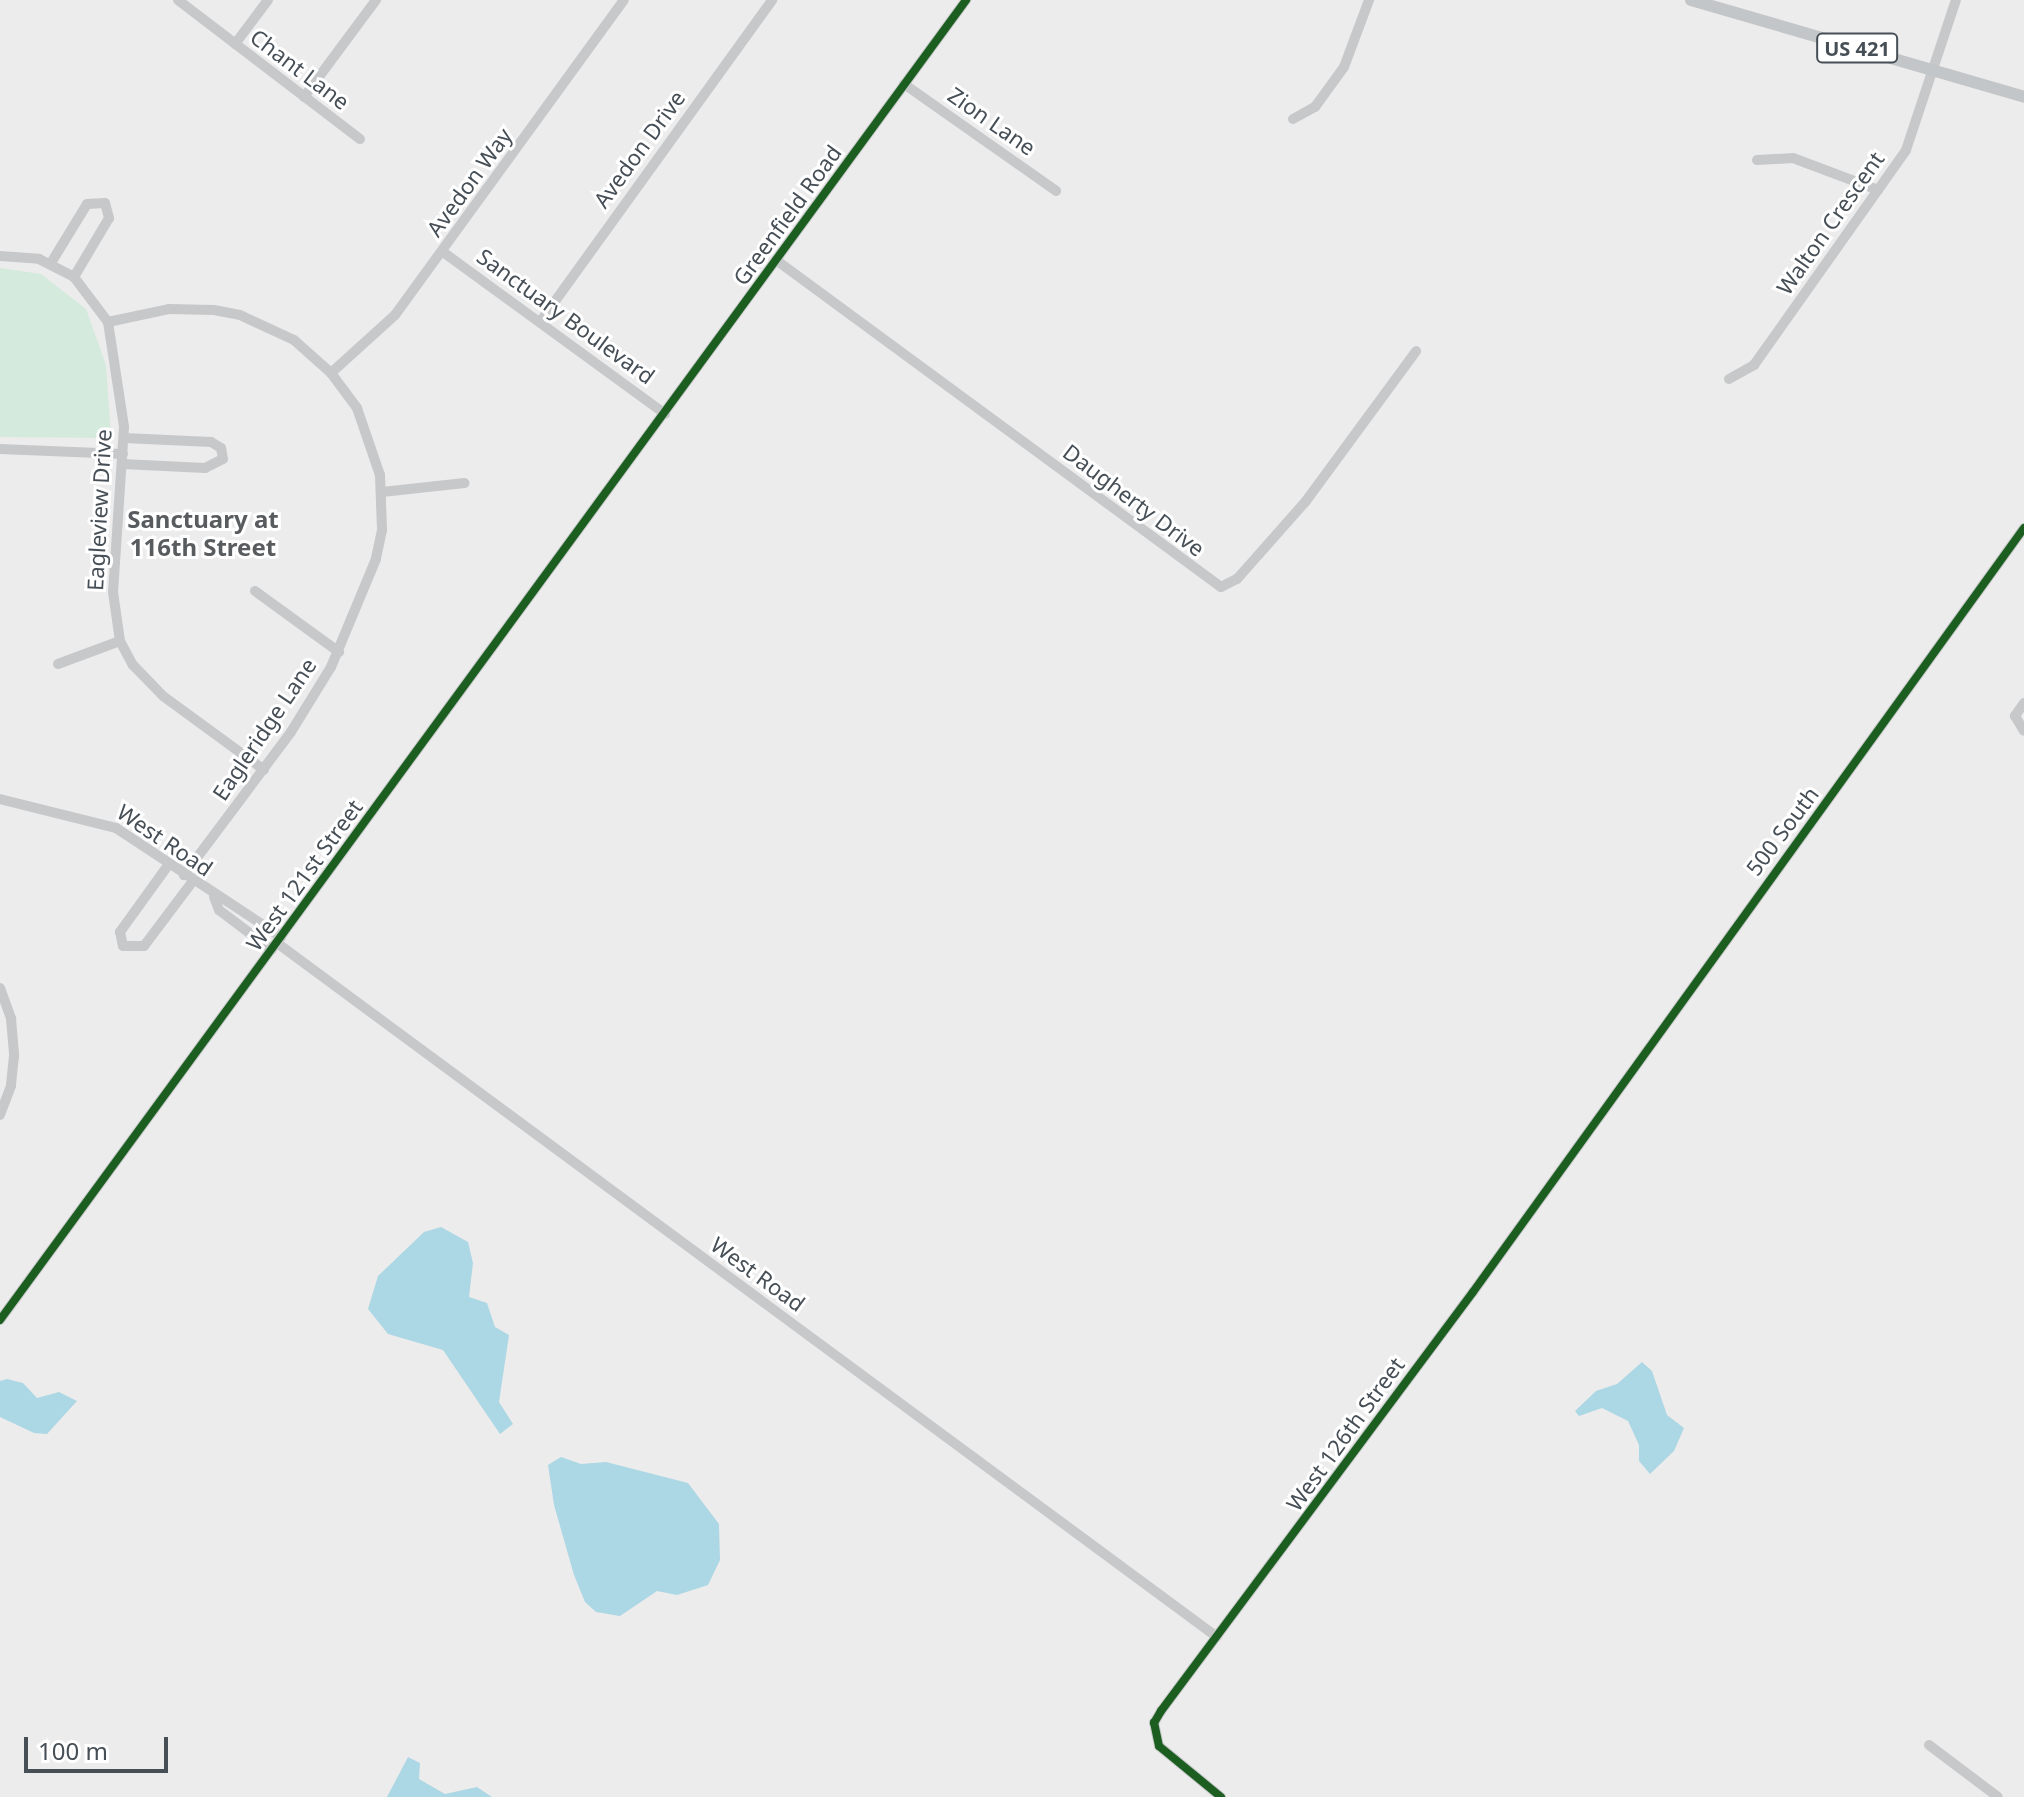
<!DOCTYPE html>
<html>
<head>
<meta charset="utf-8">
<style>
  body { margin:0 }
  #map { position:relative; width:2024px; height:1797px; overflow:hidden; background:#edecec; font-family:"Noto Sans",sans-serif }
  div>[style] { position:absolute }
  .green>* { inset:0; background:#d3eadc }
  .water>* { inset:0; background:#acd7e4 }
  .minor>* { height:10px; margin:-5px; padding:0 5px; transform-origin:5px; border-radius:5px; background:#c7c8ca }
  .major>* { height:12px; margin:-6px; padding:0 6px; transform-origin:6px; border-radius:6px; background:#c3c6c8 }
  .cycleway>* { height:8px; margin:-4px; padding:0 4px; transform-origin:4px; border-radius:4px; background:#1b5e20 }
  span { translate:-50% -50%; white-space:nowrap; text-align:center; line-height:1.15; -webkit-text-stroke:6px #fff; paint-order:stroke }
  .shield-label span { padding:2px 6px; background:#fff; border:2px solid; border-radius:6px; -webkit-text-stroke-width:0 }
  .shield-label { font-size:20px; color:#464e56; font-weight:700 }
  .street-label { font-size:22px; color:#464e56 }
  .neighbourhood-label { font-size:24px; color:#595c5f; font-weight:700 }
  .scale { position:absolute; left:24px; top:1737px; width:144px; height:36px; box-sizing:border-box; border:4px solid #464e56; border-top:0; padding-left:10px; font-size:24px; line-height:28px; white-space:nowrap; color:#464e56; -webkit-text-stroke:6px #fff; paint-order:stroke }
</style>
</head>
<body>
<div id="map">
  <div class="green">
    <i style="clip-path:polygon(0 268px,41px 274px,86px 309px,106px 365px,111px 438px,0 437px)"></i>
  </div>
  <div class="water">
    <i style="clip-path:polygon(441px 1227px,468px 1242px,473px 1263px,469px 1297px,487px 1303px,495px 1327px,509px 1335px,499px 1402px,513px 1424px,500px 1434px,443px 1350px,388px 1334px,368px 1309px,378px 1276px,424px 1232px)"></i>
    <i style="clip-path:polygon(1642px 1362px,1652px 1371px,1667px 1415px,1684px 1428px,1674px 1451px,1650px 1474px,1639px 1461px,1639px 1445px,1628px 1421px,1602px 1408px,1579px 1416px,1575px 1411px,1596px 1391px,1617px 1384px)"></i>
    <i style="clip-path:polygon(7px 1379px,23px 1383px,37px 1398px,59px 1392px,77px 1401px,47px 1434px,34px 1433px,0 1417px,0 1381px)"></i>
    <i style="clip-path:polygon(561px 1457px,581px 1464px,606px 1462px,688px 1483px,719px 1524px,720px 1560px,708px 1585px,677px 1595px,657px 1591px,620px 1616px,596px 1612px,585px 1602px,574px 1575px,554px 1505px,548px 1465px)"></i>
    <i style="clip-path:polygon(408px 1757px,420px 1763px,419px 1779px,445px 1794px,477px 1787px,492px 1797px,387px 1797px)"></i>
  </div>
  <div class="minor">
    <i style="left:178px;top:0;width:229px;rotate:37.4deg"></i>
    <i style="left:235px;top:44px;width:55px;rotate:-53.1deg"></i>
    <i style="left:904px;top:84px;width:186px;rotate:35.1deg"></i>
    <i style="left:304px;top:97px;width:121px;rotate:-53.4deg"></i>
    <i style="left:1293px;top:119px;width:25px;rotate:-29deg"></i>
    <i style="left:1315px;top:107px;width:49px;rotate:-54.1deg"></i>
    <i style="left:1344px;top:67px;width:72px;rotate:-69.5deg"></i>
    <i style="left:1757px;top:160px;width:36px;rotate:-3deg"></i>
    <i style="left:1793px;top:158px;width:91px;rotate:20.6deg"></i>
    <i style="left:443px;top:252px;width:275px;rotate:36.1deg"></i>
    <i style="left:0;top:256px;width:39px;rotate:4deg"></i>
    <i style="left:39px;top:259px;width:39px;rotate:27deg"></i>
    <i style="left:74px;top:277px;width:56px;rotate:52.9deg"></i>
    <i style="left:108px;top:322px;width:106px;rotate:81.3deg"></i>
    <i style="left:124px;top:427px;width:165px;rotate:93.8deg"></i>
    <i style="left:113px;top:592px;width:49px;rotate:81.9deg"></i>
    <i style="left:120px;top:641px;width:27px;rotate:62deg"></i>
    <i style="left:133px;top:665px;width:43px;rotate:45.9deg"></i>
    <i style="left:163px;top:696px;width:125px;rotate:36.2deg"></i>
    <i style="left:776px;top:260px;width:552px;rotate:36.31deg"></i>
    <i style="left:1221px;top:587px;width:18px;rotate:-27deg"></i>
    <i style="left:1237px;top:579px;width:104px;rotate:-48.5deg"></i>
    <i style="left:1306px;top:501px;width:186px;rotate:-53.7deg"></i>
    <i style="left:51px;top:263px;width:69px;rotate:-58.6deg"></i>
    <i style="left:87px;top:204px;width:18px;rotate:-3deg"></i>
    <i style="left:105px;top:203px;width:16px;rotate:75deg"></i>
    <i style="left:109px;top:218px;width:69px;rotate:120.7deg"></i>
    <i style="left:108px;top:322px;width:62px;rotate:-12deg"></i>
    <i style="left:169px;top:309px;width:45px;rotate:1.3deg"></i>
    <i style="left:214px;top:310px;width:26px;rotate:11deg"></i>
    <i style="left:240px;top:315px;width:60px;rotate:24.8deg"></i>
    <i style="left:294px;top:340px;width:50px;rotate:41.7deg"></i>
    <i style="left:331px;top:373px;width:44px;rotate:53.4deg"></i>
    <i style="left:357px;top:408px;width:71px;rotate:71.1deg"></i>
    <i style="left:380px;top:475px;width:55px;rotate:87.9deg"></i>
    <i style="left:382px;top:530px;width:30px;rotate:102deg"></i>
    <i style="left:376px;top:559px;width:117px;rotate:112.6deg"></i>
    <i style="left:331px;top:667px;width:76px;rotate:121.6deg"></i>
    <i style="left:291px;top:732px;width:179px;rotate:126.8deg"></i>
    <i style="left:540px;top:322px;width:397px;rotate:-54.2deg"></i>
    <i style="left:331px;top:373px;width:86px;rotate:-42.2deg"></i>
    <i style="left:395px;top:315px;width:389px;rotate:-54deg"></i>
    <i style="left:1729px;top:379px;width:29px;rotate:-29deg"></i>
    <i style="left:1754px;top:365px;width:263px;rotate:-54.7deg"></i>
    <i style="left:1906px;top:150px;width:158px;rotate:-71.6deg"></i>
    <i style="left:0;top:449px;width:123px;rotate:2.3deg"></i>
    <i style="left:122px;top:464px;width:83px;rotate:2.8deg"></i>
    <i style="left:205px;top:468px;width:20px;rotate:-27deg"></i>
    <i style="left:223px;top:459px;width:11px;rotate:-100deg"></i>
    <i style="left:221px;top:448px;width:12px;rotate:-149deg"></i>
    <i style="left:211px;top:442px;width:87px;rotate:-177.4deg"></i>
    <i style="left:382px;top:492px;width:83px;rotate:-6.2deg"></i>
    <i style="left:255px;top:591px;width:104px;rotate:36deg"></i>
    <i style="left:58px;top:664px;width:66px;rotate:-20.4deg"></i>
    <i style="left:2024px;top:703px;width:16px;rotate:125deg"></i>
    <i style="left:2015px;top:716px;width:17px;rotate:59deg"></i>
    <i style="left:0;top:799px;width:120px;rotate:14deg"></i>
    <i style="left:116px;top:828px;width:198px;rotate:33.4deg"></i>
    <i style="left:169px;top:864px;width:84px;rotate:125.8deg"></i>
    <i style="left:120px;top:932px;width:14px;rotate:78deg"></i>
    <i style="left:123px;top:946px;width:21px"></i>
    <i style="left:144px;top:946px;width:81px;rotate:-53deg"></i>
    <i style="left:214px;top:897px;width:14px;rotate:69deg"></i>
    <i style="left:219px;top:910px;width:66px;rotate:37deg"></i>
    <i style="left:277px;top:943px;width:1168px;rotate:36.44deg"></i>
    <i style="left:0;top:988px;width:33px;rotate:70deg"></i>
    <i style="left:11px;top:1019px;width:37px;rotate:85deg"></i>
    <i style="left:14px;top:1056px;width:30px;rotate:96deg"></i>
    <i style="left:11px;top:1086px;width:31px;rotate:111deg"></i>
    <i style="left:0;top:1320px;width:1636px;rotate:-53.8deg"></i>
    <i style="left:1929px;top:1745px;width:86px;rotate:37deg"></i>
    <i style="left:1221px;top:1797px;width:80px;rotate:-140.6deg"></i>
    <i style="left:1159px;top:1746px;width:24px;rotate:-102deg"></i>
    <i style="left:1154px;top:1723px;width:14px;rotate:-60deg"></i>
    <i style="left:1161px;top:1711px;width:522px;rotate:-53.33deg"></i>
    <i style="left:1473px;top:1292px;width:942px;rotate:-54.2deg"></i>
  </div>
  <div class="major">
    <i style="left:1691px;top:0;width:347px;rotate:16.2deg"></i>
  </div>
  <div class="cycleway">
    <i style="left:0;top:1320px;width:1636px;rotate:-53.8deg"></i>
    <i style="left:1221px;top:1797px;width:80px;rotate:-140.6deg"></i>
    <i style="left:1159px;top:1746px;width:24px;rotate:-102deg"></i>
    <i style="left:1154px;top:1723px;width:14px;rotate:-60deg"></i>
    <i style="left:1161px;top:1711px;width:522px;rotate:-53.33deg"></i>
    <i style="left:1473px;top:1292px;width:942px;rotate:-54.2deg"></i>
  </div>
  <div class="shield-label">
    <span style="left:1857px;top:48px">US 421</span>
  </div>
  <div class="street-label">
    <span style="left:300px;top:69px;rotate:37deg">Chant Lane</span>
    <span style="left:992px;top:121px;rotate:35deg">Zion Lane</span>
    <span style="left:639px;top:149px;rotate:-54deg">Avedon Drive</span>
    <span style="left:469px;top:182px;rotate:-54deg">Avedon Way</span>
    <span style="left:787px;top:215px;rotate:-54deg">Greenfield Road</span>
    <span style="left:1830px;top:223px;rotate:-55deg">Walton Crescent</span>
    <span style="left:566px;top:316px;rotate:36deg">Sanctuary Boulevard</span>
    <span style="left:1134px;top:500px;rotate:37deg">Daugherty Drive</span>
    <span style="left:99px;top:510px;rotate:-87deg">Eagleview Drive</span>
    <span style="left:264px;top:729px;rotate:-56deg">Eagleridge Lane</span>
    <span style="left:1782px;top:831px;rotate:-53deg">500 South</span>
    <span style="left:165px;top:840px;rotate:34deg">West Road</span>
    <span style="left:304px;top:875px;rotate:-54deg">West 121st Street</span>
    <span style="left:758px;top:1274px;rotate:36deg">West Road</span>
    <span style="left:1345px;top:1434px;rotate:-54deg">West 126th Street</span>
  </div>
  <div class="neighbourhood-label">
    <span style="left:203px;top:533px">Sanctuary at<br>116th Street</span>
  </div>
  <div class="scale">100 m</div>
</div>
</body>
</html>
